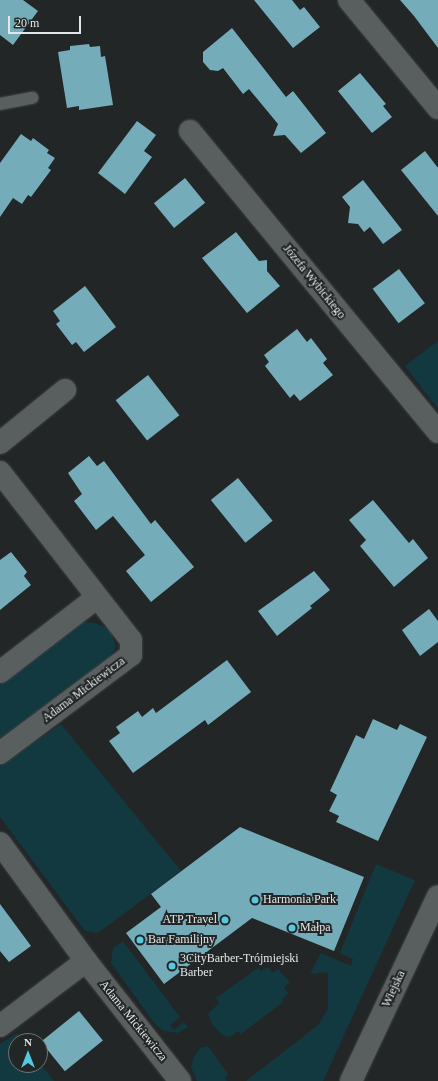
<!DOCTYPE html>
<html>
<head>
<meta charset="utf-8">
<style>
  body { margin:0 }
  #map { position:relative; width:438px; height:1081px; overflow:hidden; background:#222627; font-family:Georgia,serif }
  div>[style] { position:absolute }
  .green>* { inset:0; background:#123840 }
  .building>* { inset:0; background:#74acb9; transform-origin:0 0 }
  .roads { filter:drop-shadow(0 0 1px #404344) drop-shadow(0 0 1px #404344) }
  .service>* { height:12px; margin:-6px; padding:0 6px; transform-origin:6px; border-radius:6px; background:#595e5f }
  .minor>* { height:22px; margin:-11px; padding:0 11px; transform-origin:11px; border-radius:11px; background:#595e5f }
  .tertiary>* { height:22px; margin:-11px; padding:0 11px; transform-origin:11px; border-radius:11px; background:#595e5f }
  .dots>* { width:11px; height:11px; translate:-50% -50%; box-sizing:border-box; border:2px solid #222627; border-radius:50% }
  span { translate:-50% -50%; white-space:nowrap; text-align:center; line-height:1.15; -webkit-text-stroke:4px #222627; paint-order:stroke }
  .street-label { font-size:12px; color:#e4e7e7 }
  .poi-label { font-size:12px; color:#e4e7e7 }
  .left { translate:0 -50%; text-align:left }
  .right { translate:-100% -50%; text-align:right }
  .north { position:absolute; left:8px; top:1033px; width:40px; height:40px; box-sizing:border-box; background:#222627; border:1px solid #707374; border-radius:50%; rotate:0deg; font-size:11px; font-weight:700; line-height:16px; text-align:center; color:#e4e7e7 }
  .north::after { content:''; display:block; margin:auto; width:14px; height:18px; background:#56c9e1; clip-path:polygon(50% 0,100% 100%,50% 72%,0 100%) }
  .scale { position:absolute; left:8px; top:16px; width:73px; height:18px; box-sizing:border-box; border:2px solid #e4e7e7; border-top:0; padding-left:5px; font-size:12px; line-height:14px; white-space:nowrap; color:#e4e7e7; -webkit-text-stroke:3px #222627; paint-order:stroke }
</style>
</head>
<body>
<div id="map">
  <div class="green">
    <i style="clip-path:polygon(438px 341px,438px 409px,405px 366px)"></i>
    <i style="clip-path:polygon(84px 622px,95px 623px,110px 629px,116px 647px,110px 658px,0 739px,0 684px)"></i>
    <i style="clip-path:polygon(61px 724px,181px 871px,98px 933px,85px 931px,0 817px,0 766px)"></i>
    <i style="clip-path:polygon(376px 864px,415px 880px,323px 1081px,246px 1081px,318px 1025px,328px 1009px,328px 972px,310px 974px,321px 953px,351px 966px,353px 959px,340px 953px)"></i>
    <i style="clip-path:polygon(123px 941px,180px 1017px,170px 1025px,174px 1030px,184px 1022px,188px 1027px,178px 1033px,163px 1031px,155px 1024px,111px 963px,113px 948px)"></i>
    <i style="clip-path:polygon(268px 967px,273px 973px,278px 969px,290px 982px,284px 987px,288px 994px,282px 999px,283px 1002px,241px 1034px,238px 1031px,230px 1037px,222px 1035px,212px 1024px,208px 1014px,219px 1003px,216px 998px,258px 968px,261px 971px)"></i>
    <i style="clip-path:polygon(17px 1033px,23px 1041px,16px 1041px,16px 1065px,40px 1065px,40px 1063px,54px 1081px,0 1081px,0 1044px)"></i>
    <i style="clip-path:polygon(208px 1046px,228px 1074px,225px 1078px,227px 1081px,197px 1081px,191px 1067px,194px 1057px,200px 1048px)"></i>
  </div>
  <div class="building">
    <i style="clip-path:polygon(0 0,23px 0,38px 11px,13px 45px,0 35px)"></i>
    <i style="clip-path:polygon(254px 0,292px 0,300px 10px,304px 7px,320px 27px,293px 48px)"></i>
    <i style="clip-path:polygon(400px 0,438px 0,438px 48px,414px 16px)"></i>
    <i style="clip-path:polygon(232px 28px,286px 97px,293px 91px,326px 133px,301px 153px,285px 135px,273px 136px,278px 124px,249px 89px,243px 94px,223px 68px,218px 71px,210px 70px,203px 62px,203px 52px)"></i>
    <i style="clip-path:polygon(89px 44px,90px 47px,100px 46px,101px 57px,105px 56px,113px 105px,79px 110px,79px 106px,67px 108px,58px 52px,70px 50px,70px 46px)"></i>
    <i style="clip-path:polygon(360px 73px,386px 104px,383px 106px,392px 117px,372px 133px,338px 91px)"></i>
    <i style="clip-path:polygon(137px 121px,156px 135px,144px 151px,152px 157px,125px 194px,98px 173px)"></i>
    <i style="clip-path:polygon(21px 134px,31px 141px,33px 138px,49px 150px,47px 153px,55px 158px,48px 168px,51px 170px,31px 197px,28px 195px,22px 204px,13px 198px,0 217px,0 163px)"></i>
    <i style="clip-path:polygon(425px 151px,438px 168px,438px 216px,401px 170px)"></i>
    <i style="left:185px;top:178px;width:32px;height:40px;rotate:51deg"></i>
    <i style="clip-path:polygon(363px 180px,402px 230px,383px 244px,370px 227px,364px 232px,358px 224px,348px 223px,350px 207px,342px 197px)"></i>
    <i style="clip-path:polygon(236px 232px,259px 261px,267px 260px,267px 271px,280px 286px,247px 313px,202px 258px)"></i>
    <i style="left:399px;top:269px;width:43px;height:33px;rotate:53deg"></i>
    <i style="clip-path:polygon(85px 286px,116px 327px,84px 352px,76px 342px,72px 345px,56px 324px,60px 321px,53px 311px)"></i>
    <i style="clip-path:polygon(297px 329px,307px 342px,311px 338px,327px 359px,323px 363px,333px 375px,300px 401px,294px 394px,290px 398px,265px 366px,269px 362px,264px 355px)"></i>
    <i style="left:148px;top:375px;width:51px;height:41px;rotate:52deg"></i>
    <i style="clip-path:polygon(89px 456px,97px 466px,104px 461px,151px 524px,155px 520px,194px 567px,151px 602px,126px 571px,145px 555px,113px 516px,96px 530px,74px 501px,82px 494px,68px 473px)"></i>
    <i style="left:238px;top:478px;width:55px;height:35px;rotate:51deg"></i>
    <i style="clip-path:polygon(373px 500px,409px 543px,413px 539px,428px 558px,394px 587px,360px 546px,366px 540px,349px 520px)"></i>
    <i style="clip-path:polygon(11px 552px,27px 572px,24px 576px,31px 585px,0 610px,0 560px)"></i>
    <i style="clip-path:polygon(314px 571px,330px 590px,310px 606px,312px 608px,277px 636px,258px 611px)"></i>
    <i style="clip-path:polygon(429px 609px,438px 621px,438px 642px,420px 656px,402px 630px)"></i>
    <i style="clip-path:polygon(227px 660px,251px 692px,208px 725px,205px 720px,133px 773px,109px 741px,120px 733px,116px 727px,138px 711px,142px 717px,153px 708px,156px 713px)"></i>
    <i style="clip-path:polygon(373px 719px,397px 730px,400px 724px,427px 737px,378px 841px,336px 822px,339px 816px,329px 811px,337px 795px,330px 791px,356px 735px,364px 739px)"></i>
    <i style="clip-path:polygon(240px 827px,364px 877px,334px 951px,252px 918px,164px 984px,126px 933px,161px 907px,151px 894px)"></i>
    <i style="clip-path:polygon(0 904px,31px 946px,9px 962px,0 951px)"></i>
    <i style="left:79px;top:1011px;width:38px;height:49px;rotate:51deg"></i>
  </div>
  <div class="roads">
    <div class="service">
      <i style="left:0;top:104px;width:33px;rotate:-11deg"></i>
    </div>
    <div class="minor">
      <i style="left:349px;top:0;width:140px;rotate:50.5deg"></i>
      <i style="left:190px;top:131px;width:390px;rotate:50.5deg"></i>
      <i style="left:0;top:443px;width:84px;rotate:-39.2deg"></i>
      <i style="left:0;top:472px;width:213px;rotate:52.1deg"></i>
      <i style="left:131px;top:640px;width:15px;rotate:90deg"></i>
      <i style="left:131px;top:655px;width:164px;rotate:143.2deg"></i>
      <i style="left:0;top:672px;width:121px;rotate:-37.6deg"></i>
      <i style="left:0;top:843px;width:146px;rotate:53.9deg"></i>
      <i style="left:0;top:1026px;width:108px;rotate:-37.1deg"></i>
      <i style="left:86px;top:961px;width:152px;rotate:51.9deg"></i>
    </div>
    <div class="tertiary">
      <i style="left:351px;top:1081px;width:204px;rotate:-64.8deg"></i>
    </div>
  </div>
  <div class="dots">
    <i style="left:255px;top:900px;background:#56c9e1"></i>
    <i style="left:225px;top:920px;background:#56c9e1"></i>
    <i style="left:292px;top:928px;background:#56c9e1"></i>
    <i style="left:140px;top:940px;background:#56c9e1"></i>
    <i style="left:172px;top:966px;background:#56c9e1"></i>
  </div>
  <div class="street-label">
    <span style="left:314px;top:282px;rotate:51deg">Józefa Wybickiego</span>
    <span style="left:84px;top:690px;rotate:-37deg">Adama Mickiewicza</span>
    <span style="left:394px;top:989px;rotate:-65deg">Wiejska</span>
    <span style="left:133px;top:1021px;rotate:51deg">Adama Mickiewicza</span>
  </div>
  <div class="poi-label">
    <span class="left" style="left:263px;top:900px">Harmonia Park</span>
    <span class="right" style="left:217px;top:920px">ATP Travel</span>
    <span class="left" style="left:300px;top:928px">Małpa</span>
    <span class="left" style="left:148px;top:940px">Bar Familijny</span>
    <span class="left" style="left:180px;top:966px">3CityBarber-Trójmiejski<br>Barber</span>
  </div>
  <div class="north">N</div>
  <div class="scale">20 m</div>
</div>
</body>
</html>
